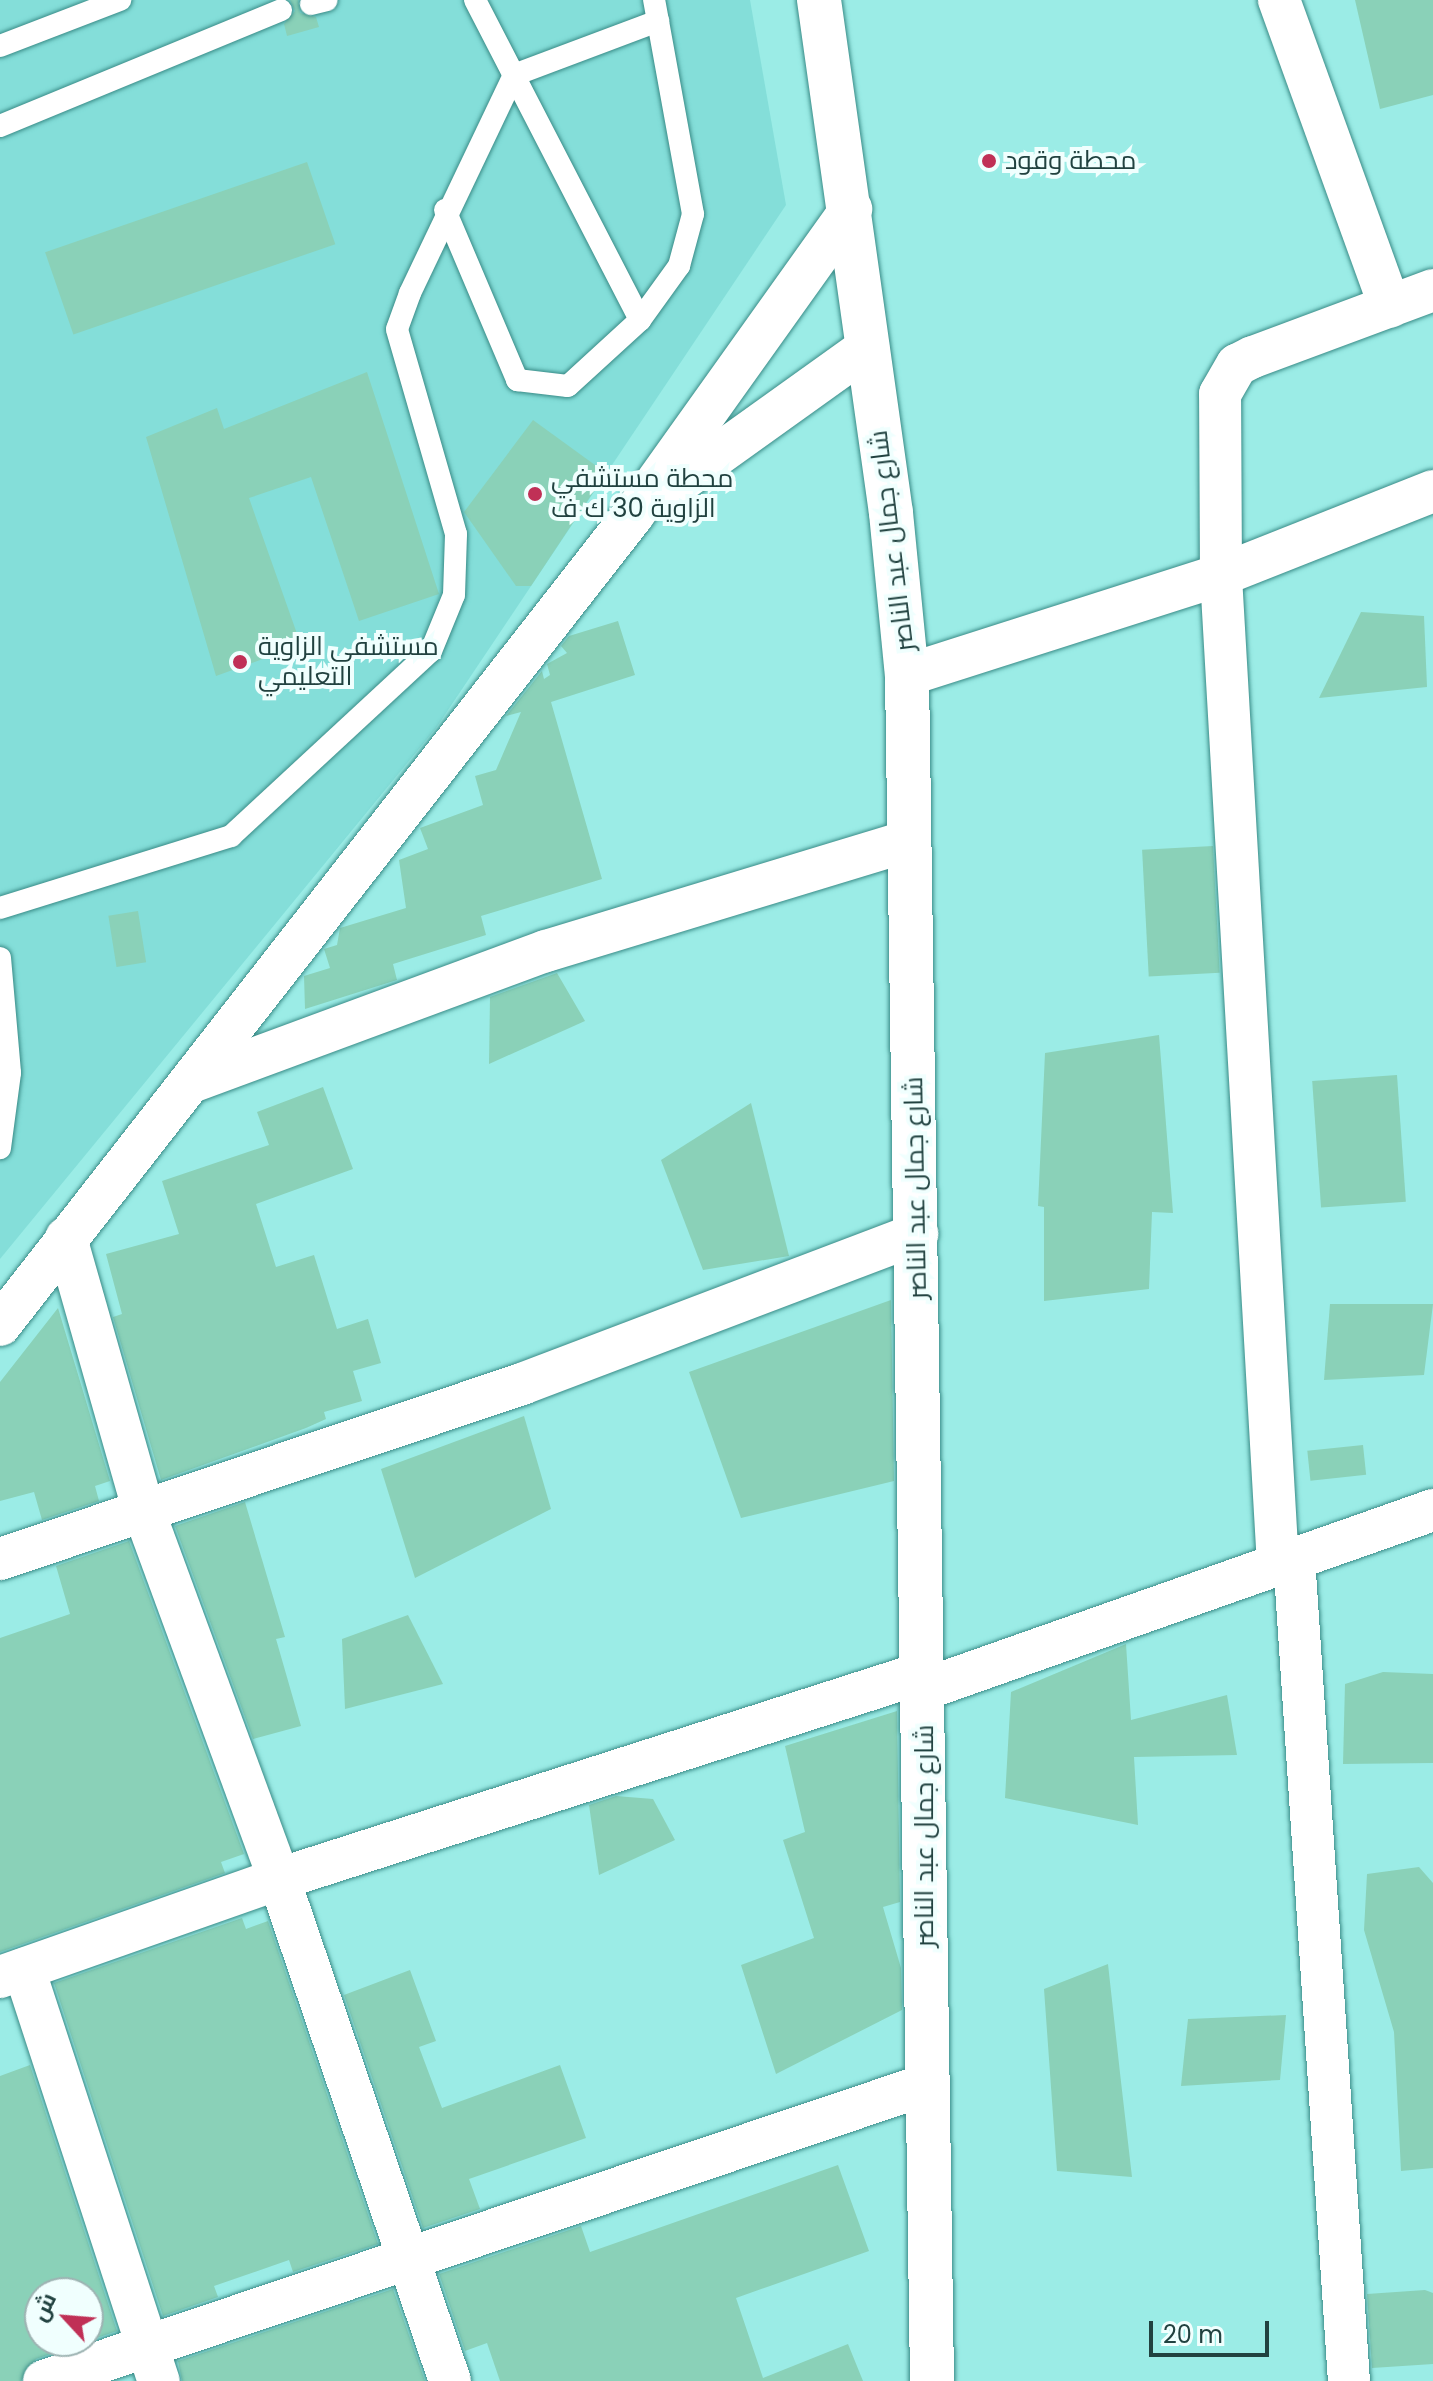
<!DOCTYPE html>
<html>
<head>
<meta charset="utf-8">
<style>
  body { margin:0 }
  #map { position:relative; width:1433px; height:2381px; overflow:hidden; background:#9bece6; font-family:Poppins,Cairo,sans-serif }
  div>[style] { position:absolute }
  .built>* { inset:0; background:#84ded9 }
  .building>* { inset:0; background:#8ad1b8; transform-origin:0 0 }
  .roads { filter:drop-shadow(0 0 2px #398b87) drop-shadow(0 0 2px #398b87) }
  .service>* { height:22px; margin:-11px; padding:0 11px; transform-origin:11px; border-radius:11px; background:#fff }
  .minor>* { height:42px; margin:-21px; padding:0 21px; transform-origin:21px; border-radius:21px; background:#fff }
  .primary>* { height:44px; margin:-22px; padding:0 22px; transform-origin:22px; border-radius:22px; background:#fff }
  .dots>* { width:22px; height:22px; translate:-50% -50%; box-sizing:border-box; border:4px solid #f0fffe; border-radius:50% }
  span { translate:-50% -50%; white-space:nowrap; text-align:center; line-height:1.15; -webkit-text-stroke:8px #f0fffe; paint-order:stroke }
  .poi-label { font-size:26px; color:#214240 }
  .left { translate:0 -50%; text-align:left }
  .street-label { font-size:26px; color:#214240 }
  .north { position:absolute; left:24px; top:2277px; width:80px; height:80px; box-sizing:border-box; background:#f0fffe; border:2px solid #9db3b2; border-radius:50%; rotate:296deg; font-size:22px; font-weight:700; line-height:32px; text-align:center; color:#214240 }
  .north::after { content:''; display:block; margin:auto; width:28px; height:36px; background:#c03056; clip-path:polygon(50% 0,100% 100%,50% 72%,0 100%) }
  .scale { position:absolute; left:1149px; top:2321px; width:120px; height:36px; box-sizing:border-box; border:4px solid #214240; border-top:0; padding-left:10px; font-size:24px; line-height:28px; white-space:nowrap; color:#214240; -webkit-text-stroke:6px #f0fffe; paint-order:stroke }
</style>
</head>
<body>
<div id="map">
  <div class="built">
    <i style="clip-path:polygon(0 0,750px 0,786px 205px,436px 728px,0 1259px)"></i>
  </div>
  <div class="building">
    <i style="clip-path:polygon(290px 0,298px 0,300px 13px,316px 17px,319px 27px,287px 36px,284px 24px,295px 11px)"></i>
    <i style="clip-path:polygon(1355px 0,1433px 0,1433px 95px,1380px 109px)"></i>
    <i style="left:307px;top:162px;width:87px;height:277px;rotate:71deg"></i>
    <i style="clip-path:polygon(367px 372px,439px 594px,359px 621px,311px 477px,249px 498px,301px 645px,216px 676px,146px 437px,217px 408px,224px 429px)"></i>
    <i style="clip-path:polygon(533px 420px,606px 473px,531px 586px,516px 586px,464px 512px)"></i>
    <i style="clip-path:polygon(1361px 612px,1424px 616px,1427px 687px,1319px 698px)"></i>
    <i style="clip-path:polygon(618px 621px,635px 675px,551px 702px,602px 879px,481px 916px,486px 935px,393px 964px,397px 980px,305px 1009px,304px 976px,330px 968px,324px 949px,337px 945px,340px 928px,406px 908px,399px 860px,428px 849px,420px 828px,483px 805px,475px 776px,496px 770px,521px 712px,506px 716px,542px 671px,544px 679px,550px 675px,547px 664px,567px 653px,561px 646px,569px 636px)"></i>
    <i style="left:1213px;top:846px;width:127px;height:71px;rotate:87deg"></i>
    <i style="left:138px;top:911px;width:52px;height:30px;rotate:81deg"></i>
    <i style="clip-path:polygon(557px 973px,585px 1021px,489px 1064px,490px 997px)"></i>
    <i style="clip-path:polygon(1159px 1035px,1173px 1213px,1152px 1212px,1149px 1289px,1044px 1301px,1044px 1207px,1038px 1206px,1045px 1053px)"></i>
    <i style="left:1397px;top:1075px;width:127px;height:85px;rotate:86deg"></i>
    <i style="clip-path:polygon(323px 1087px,353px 1169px,256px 1204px,276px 1267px,314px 1255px,337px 1329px,368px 1319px,381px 1363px,353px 1371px,362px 1401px,324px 1412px,326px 1419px,306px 1428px,161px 1480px,113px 1317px,122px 1314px,106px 1254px,179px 1234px,162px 1181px,269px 1145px,257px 1112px)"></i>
    <i style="clip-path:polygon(751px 1103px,789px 1256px,703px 1270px,661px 1160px)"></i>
    <i style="clip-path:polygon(891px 1300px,894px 1481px,741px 1518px,689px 1372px)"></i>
    <i style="clip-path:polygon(1330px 1304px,1433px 1304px,1424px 1375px,1324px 1380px)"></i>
    <i style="clip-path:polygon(58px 1308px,110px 1481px,95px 1486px,99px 1501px,42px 1520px,34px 1492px,0 1501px,0 1382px)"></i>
    <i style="clip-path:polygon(524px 1416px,551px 1509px,415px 1578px,381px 1469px)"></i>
    <i style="left:1363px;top:1445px;width:30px;height:56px;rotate:84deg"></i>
    <i style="clip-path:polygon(245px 1502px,285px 1637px,276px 1639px,301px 1726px,253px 1739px,175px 1526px)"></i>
    <i style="clip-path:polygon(129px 1541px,244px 1854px,221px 1862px,225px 1873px,0 1952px,0 1638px,70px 1614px,56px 1566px)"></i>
    <i style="clip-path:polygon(408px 1615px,443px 1684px,345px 1709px,342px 1639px)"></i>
    <i style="clip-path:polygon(1126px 1644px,1131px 1720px,1227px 1695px,1237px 1755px,1134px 1757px,1138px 1825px,1005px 1798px,1011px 1692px)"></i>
    <i style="clip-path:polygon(1383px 1672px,1433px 1674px,1433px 1763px,1343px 1764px,1345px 1684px)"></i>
    <i style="clip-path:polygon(897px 1711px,900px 1902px,883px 1907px,901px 1968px,902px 2010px,776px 2074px,741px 1965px,814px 1938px,783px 1840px,805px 1832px,785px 1746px)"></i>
    <i style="clip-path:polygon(616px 1796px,653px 1799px,675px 1840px,599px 1875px,589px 1805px)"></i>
    <i style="clip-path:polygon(1419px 1867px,1433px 1883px,1433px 2168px,1401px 2171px,1394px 2032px,1364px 1930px,1367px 1874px)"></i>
    <i style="clip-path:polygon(242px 1918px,246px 1929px,268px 1921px,378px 2244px,293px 2272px,289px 2260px,214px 2286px,218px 2297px,163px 2316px,54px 1983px)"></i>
    <i style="clip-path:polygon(1108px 1964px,1120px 2073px,1132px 2177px,1057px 2171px,1044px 1989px)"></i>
    <i style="clip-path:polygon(410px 1970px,436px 2041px,419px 2047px,442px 2108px,560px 2065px,586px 2138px,469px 2179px,480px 2209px,423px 2228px,344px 1995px)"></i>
    <i style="clip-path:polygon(1286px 2015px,1280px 2080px,1181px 2086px,1188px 2019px)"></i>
    <i style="clip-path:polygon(30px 2065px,117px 2331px,88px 2341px,88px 2293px,40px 2293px,40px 2341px,88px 2341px,36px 2359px,21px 2381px,0 2381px,0 2076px)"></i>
    <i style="clip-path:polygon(838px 2165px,869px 2251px,736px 2298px,763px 2378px,848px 2344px,863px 2381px,500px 2381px,487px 2343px,465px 2351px,439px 2274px,581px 2226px,590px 2252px)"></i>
    <i style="clip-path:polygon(393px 2289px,425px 2381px,182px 2381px,178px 2361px)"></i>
    <i style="clip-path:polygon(1425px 2290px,1433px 2293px,1433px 2364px,1372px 2368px,1367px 2294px)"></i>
  </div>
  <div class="roads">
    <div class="service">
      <i style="left:475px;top:0;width:360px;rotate:62.7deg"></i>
      <i style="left:311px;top:4px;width:16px;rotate:-14deg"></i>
      <i style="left:0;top:46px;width:129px;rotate:-21deg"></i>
      <i style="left:0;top:126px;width:304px;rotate:-22.4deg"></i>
      <i style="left:445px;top:210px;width:185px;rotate:67deg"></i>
      <i style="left:517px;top:380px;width:51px;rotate:6.7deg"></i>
      <i style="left:568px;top:386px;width:98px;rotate:-42.5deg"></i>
      <i style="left:640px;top:320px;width:67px;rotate:-54.2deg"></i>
      <i style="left:679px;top:266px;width:54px;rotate:-74.9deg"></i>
      <i style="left:693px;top:214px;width:218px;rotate:-100.3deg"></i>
      <i style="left:0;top:908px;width:242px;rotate:-17.3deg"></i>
      <i style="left:231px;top:836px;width:272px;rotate:-42.8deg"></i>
      <i style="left:431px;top:651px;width:61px;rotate:-67.7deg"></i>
      <i style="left:454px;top:595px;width:61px;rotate:-88.1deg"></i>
      <i style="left:456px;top:534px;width:213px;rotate:-106.1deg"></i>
      <i style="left:397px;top:329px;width:38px;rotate:-70deg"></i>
      <i style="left:410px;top:293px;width:242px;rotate:-64.5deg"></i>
      <i style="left:514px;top:75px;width:154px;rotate:-20.6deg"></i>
      <i style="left:0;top:958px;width:115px;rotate:85deg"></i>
      <i style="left:10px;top:1073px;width:76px;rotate:97.6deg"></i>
    </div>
    <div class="minor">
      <i style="left:1279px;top:0;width:326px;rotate:70.1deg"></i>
      <i style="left:660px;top:496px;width:256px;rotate:-35.6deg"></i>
      <i style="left:907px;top:675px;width:330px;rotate:-17.7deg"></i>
      <i style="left:1221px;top:575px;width:228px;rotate:-21.6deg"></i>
      <i style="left:194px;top:1081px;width:375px;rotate:-20.3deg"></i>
      <i style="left:546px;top:951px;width:379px;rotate:-16.9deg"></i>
      <i style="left:66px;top:1238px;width:282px;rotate:74.1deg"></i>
      <i style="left:143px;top:1509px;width:394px;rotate:69.8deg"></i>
      <i style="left:279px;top:1879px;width:530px;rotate:71.19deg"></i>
      <i style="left:0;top:1325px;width:1028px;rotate:-51.99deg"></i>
      <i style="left:633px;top:515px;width:376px;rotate:-54.5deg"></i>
      <i style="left:1294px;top:1558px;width:825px;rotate:86.18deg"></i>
      <i style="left:0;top:1559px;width:551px;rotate:-18.53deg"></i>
      <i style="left:522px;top:1384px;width:423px;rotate:-20.8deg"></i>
      <i style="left:1278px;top:1565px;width:992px;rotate:-93.3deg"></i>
      <i style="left:1221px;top:575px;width:181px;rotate:-90.3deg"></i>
      <i style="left:1220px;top:394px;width:34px;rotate:-60deg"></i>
      <i style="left:1237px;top:365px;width:18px;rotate:-27deg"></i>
      <i style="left:1253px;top:357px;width:192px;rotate:-20.4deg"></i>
      <i style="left:925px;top:1689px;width:539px;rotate:-19.41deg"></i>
      <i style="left:24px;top:1969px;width:434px;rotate:71.9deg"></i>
      <i style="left:0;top:1977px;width:296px;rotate:-19.4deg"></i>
      <i style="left:279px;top:1879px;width:678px;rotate:-17.77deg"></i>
      <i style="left:44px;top:2381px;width:929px;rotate:-18.57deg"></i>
    </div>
    <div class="primary">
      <i style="left:819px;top:0;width:518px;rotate:82.01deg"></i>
      <i style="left:891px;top:513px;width:163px;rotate:84.4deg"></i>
      <i style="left:907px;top:675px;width:1706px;rotate:89.16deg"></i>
    </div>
  </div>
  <div class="dots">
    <i style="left:989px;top:161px;background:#c03056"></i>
    <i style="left:535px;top:494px;background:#c03056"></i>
    <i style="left:240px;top:662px;background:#c03056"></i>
  </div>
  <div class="poi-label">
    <span class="left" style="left:1005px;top:161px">محطة وقود</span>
    <span class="left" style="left:551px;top:494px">محطة مستشفي<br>الزاوية 30 ك ف</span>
    <span class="left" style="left:258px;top:662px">مستشفى الزاوية<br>التعليمي</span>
  </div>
  <div class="street-label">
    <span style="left:892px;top:541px;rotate:-97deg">شارع جمال عبد الناصر</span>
    <span style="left:916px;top:1188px;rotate:-91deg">شارع جمال عبد الناصر</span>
    <span style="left:925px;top:1836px;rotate:-90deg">شارع جمال عبد الناصر</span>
  </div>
  <div class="north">ش</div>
  <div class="scale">20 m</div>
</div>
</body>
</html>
